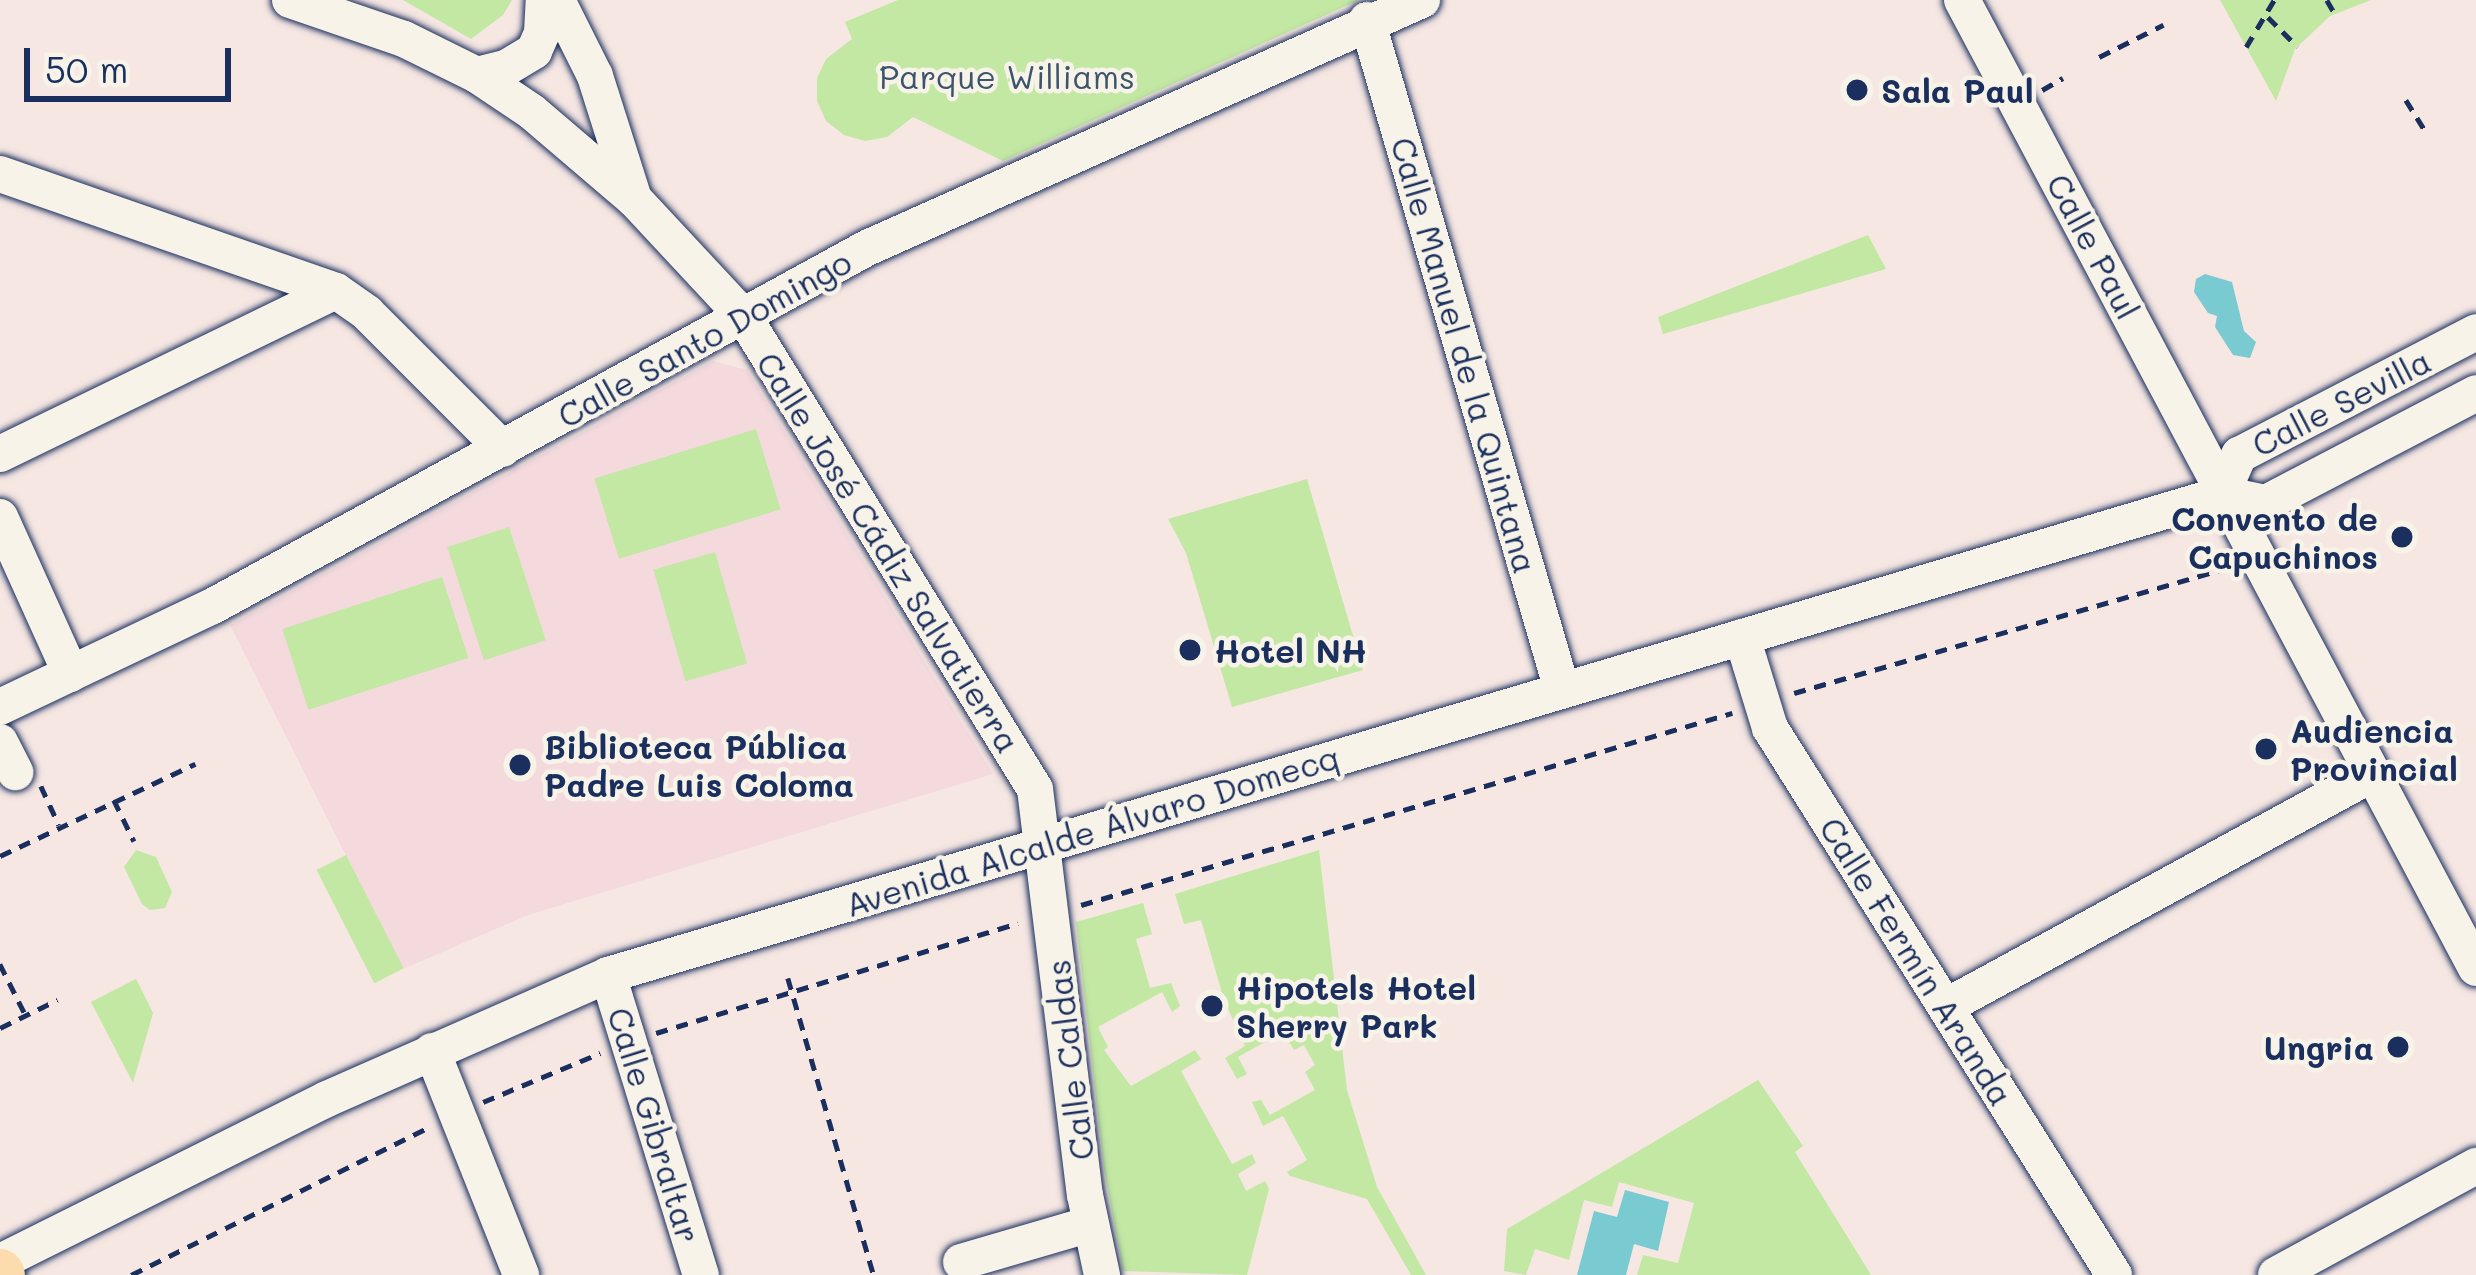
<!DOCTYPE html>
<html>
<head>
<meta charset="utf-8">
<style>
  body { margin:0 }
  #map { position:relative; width:2476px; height:1275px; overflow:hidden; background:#f6e7e3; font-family:Mali,sans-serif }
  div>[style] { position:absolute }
  .built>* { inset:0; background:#f4d9dd }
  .green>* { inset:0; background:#c2e8a3; transform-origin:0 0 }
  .water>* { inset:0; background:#79cad1 }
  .path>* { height:4.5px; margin-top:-2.25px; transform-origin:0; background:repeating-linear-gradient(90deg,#1b2f5e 0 12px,transparent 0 21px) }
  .roads { filter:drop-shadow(0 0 3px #1b2f5e) drop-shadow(0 0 3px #1b2f5e) }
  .minor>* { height:36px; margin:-18px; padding:0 18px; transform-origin:18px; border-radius:18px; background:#f7f3e8 }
  .major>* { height:48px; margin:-24px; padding:0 24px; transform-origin:24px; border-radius:24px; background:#fcdcac }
  .dots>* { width:33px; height:33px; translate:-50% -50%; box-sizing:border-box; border:6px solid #f7f3e8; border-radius:50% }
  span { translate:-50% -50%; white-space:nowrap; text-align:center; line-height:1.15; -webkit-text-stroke:9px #f7f3e8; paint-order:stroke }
  .park-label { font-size:33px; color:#3c546c }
  .poi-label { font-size:33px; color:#1b2f5e; font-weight:700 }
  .left { translate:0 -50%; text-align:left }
  .right { translate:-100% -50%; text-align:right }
  .street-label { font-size:33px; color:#1b2f5e }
  .scale { position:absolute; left:24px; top:48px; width:207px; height:54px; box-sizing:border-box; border:6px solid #1b2f5e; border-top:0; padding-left:15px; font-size:36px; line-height:42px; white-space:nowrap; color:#1b2f5e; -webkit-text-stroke:9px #f7f3e8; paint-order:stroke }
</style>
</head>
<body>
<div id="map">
  <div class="built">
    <i style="clip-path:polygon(713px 361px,747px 370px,993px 774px,528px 915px,403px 969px,230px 625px)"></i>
  </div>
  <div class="green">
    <i style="clip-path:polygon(403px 0,512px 0,503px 15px,471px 39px)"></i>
    <i style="clip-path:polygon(898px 0,1359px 0,1003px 161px,913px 117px,887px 137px,865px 141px,844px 135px,826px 121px,817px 101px,817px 78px,826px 59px,852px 39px,845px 22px)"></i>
    <i style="clip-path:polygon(2220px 0,2371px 0,2330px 16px,2295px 49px,2276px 101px)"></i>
    <i style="clip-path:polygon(1868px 235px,1886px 269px,1663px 334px,1658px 317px)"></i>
    <i style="left:756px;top:429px;width:84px;height:169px;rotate:73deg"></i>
    <i style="clip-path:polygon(1307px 479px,1363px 670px,1232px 707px,1186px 553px,1168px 519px)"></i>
    <i style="left:509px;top:527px;width:119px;height:65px;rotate:72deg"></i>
    <i style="left:715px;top:552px;width:116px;height:64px;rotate:74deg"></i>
    <i style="left:442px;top:577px;width:85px;height:168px;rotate:72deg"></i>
    <i style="clip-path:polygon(136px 850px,156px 857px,172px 892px,165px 908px,150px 910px,142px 904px,124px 867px)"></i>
    <i style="clip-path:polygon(1319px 850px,1347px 1090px,1377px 1187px,1426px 1275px,1411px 1275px,1367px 1199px,1290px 1176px,1287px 1172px,1307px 1160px,1283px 1116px,1263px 1126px,1252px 1102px,1261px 1100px,1270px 1115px,1315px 1090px,1305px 1072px,1315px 1065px,1304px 1045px,1294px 1050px,1283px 1032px,1238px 1057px,1247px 1074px,1237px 1079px,1225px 1058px,1245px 1046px,1224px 1000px,1201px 920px,1184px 924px,1175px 894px)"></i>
    <i style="left:346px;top:855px;width:127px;height:33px;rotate:63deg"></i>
    <i style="clip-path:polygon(1143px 903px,1152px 934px,1136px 939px,1150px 988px,1171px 983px,1180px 1006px,1172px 1012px,1162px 992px,1098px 1027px,1108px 1047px,1104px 1050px,1131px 1086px,1195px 1050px,1201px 1059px,1181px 1071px,1232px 1164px,1252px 1154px,1256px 1163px,1238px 1174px,1246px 1191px,1265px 1181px,1269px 1189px,1247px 1275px,1123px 1271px,1104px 1169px,1076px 922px)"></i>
    <i style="clip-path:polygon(136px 979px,153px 1013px,133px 1083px,91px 1002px)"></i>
    <i style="clip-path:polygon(1758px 1080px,1803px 1146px,1795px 1152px,1871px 1275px,1637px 1275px,1643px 1255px,1678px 1263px,1694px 1203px,1619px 1182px,1612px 1207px,1584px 1200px,1569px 1260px,1535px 1249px,1526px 1275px,1504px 1271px,1507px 1229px)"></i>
  </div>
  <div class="water">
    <i style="clip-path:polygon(2205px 274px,2232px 282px,2244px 331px,2256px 342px,2250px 358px,2233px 355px,2215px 327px,2217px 316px,2208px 313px,2194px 292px,2196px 279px)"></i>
    <i style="clip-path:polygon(1625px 1190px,1669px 1202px,1658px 1251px,1634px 1244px,1626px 1275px,1577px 1275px,1594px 1211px,1617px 1217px)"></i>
  </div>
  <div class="path">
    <i style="left:2327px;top:0;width:16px;rotate:60deg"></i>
    <i style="left:2268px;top:17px;width:42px;rotate:45deg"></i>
    <i style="left:2246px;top:47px;width:55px;rotate:-59.2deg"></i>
    <i style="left:2099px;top:57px;width:72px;rotate:-26.6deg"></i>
    <i style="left:2042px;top:90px;width:24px;rotate:-30deg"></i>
    <i style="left:2406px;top:100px;width:36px;rotate:58deg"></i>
    <i style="left:1794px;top:693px;width:451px;rotate:-16.1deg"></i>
    <i style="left:41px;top:786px;width:43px;rotate:65.2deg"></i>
    <i style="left:114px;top:800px;width:46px;rotate:64deg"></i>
    <i style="left:0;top:856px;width:216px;rotate:-25.3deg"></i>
    <i style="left:1081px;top:905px;width:679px;rotate:-16.43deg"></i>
    <i style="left:0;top:964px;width:58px;rotate:63.4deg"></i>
    <i style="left:788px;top:978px;width:309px;rotate:73.9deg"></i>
    <i style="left:0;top:1028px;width:64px;rotate:-26.2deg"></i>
    <i style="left:656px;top:1033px;width:378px;rotate:-16.9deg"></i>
    <i style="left:483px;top:1102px;width:127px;rotate:-22.7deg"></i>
    <i style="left:131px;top:1275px;width:333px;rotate:-26.4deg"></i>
  </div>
  <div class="roads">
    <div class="minor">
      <i style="left:290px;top:0;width:120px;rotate:18.9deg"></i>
      <i style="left:404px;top:39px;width:81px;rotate:26.3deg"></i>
      <i style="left:477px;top:75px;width:66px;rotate:33.9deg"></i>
      <i style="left:532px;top:112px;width:134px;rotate:40.5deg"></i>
      <i style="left:634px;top:199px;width:161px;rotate:47deg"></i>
      <i style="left:744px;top:317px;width:554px;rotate:58.35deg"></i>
      <i style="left:1035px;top:789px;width:409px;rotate:83deg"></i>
      <i style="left:1085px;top:1195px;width:82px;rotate:78deg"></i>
      <i style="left:557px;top:0;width:85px;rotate:63.4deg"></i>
      <i style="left:595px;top:76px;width:129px;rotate:72.4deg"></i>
      <i style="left:1962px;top:0;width:1096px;rotate:62.03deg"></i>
      <i style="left:1367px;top:20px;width:698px;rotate:73.77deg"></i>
      <i style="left:477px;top:75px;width:30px;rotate:-14deg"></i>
      <i style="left:506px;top:68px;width:33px;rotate:-31deg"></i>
      <i style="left:534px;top:51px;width:20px;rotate:-66deg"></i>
      <i style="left:542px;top:33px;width:33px;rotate:-87deg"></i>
      <i style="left:0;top:174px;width:356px;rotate:19.2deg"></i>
      <i style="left:336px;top:291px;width:38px;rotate:35deg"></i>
      <i style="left:367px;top:313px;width:192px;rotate:45deg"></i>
      <i style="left:0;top:454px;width:373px;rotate:-25.9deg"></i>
      <i style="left:2222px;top:494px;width:43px;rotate:-66.4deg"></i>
      <i style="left:2239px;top:455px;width:267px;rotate:-27.4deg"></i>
      <i style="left:0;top:517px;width:172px;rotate:65.7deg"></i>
      <i style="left:1742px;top:637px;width:95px;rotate:72.9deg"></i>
      <i style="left:1770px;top:728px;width:646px;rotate:57.83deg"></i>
      <i style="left:0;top:707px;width:236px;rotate:-25.4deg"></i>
      <i style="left:213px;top:606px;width:746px;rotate:-28.7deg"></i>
      <i style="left:867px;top:248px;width:608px;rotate:-24.08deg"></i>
      <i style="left:0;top:742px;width:34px;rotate:63deg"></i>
      <i style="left:608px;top:975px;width:314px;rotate:72.8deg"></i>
      <i style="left:1947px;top:1006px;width:484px;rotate:-28.6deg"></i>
      <i style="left:432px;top:1051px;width:241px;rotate:68.3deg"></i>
      <i style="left:0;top:1262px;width:365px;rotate:-26.5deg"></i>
      <i style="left:327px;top:1099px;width:307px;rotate:-23.8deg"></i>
      <i style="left:608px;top:975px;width:1684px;rotate:-16.59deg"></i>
      <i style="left:2222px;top:494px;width:45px;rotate:11.6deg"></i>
      <i style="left:2266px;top:503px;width:237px;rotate:-27.6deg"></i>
      <i style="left:961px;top:1262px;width:135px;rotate:-16.3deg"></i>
      <i style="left:2276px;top:1275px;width:228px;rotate:-28.6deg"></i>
    </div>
    <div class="major">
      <i style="left:0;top:1273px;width:2px;rotate:63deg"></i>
    </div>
  </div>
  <div class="dots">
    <i style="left:1857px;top:90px;background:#1b2f5e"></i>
    <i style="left:2402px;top:537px;background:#1b2f5e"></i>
    <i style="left:1190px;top:650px;background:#1b2f5e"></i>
    <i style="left:2266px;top:749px;background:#1b2f5e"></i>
    <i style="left:520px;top:765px;background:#1b2f5e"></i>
    <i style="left:1212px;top:1006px;background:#1b2f5e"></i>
    <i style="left:2398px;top:1047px;background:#1b2f5e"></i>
  </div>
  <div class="park-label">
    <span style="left:1007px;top:76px">Parque Williams</span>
  </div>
  <div class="poi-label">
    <span class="left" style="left:1881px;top:90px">Sala Paul</span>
    <span class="right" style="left:2378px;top:537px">Convento de<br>Capuchinos</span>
    <span class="left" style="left:1214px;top:650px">Hotel NH</span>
    <span class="left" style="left:2290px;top:749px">Audiencia<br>Provincial</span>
    <span class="left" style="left:544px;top:765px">Biblioteca Pública<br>Padre Luis Coloma</span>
    <span class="left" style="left:1236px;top:1006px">Hipotels Hotel<br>Sherry Park</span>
    <span class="right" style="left:2374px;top:1047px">Ungria</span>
  </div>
  <div class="street-label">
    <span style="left:2094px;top:246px;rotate:62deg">Calle Paul</span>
    <span style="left:704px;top:338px;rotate:-29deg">Calle Santo Domingo</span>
    <span style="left:1465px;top:355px;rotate:74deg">Calle Manuel de la Quintana</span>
    <span style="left:2341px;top:402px;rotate:-27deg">Calle Sevilla</span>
    <span style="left:889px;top:552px;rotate:58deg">Calle José Cádiz Salvatierra</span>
    <span style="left:1092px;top:830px;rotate:-17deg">Avenida Alcalde Álvaro Domecq</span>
    <span style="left:1917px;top:961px;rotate:58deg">Calle Fermín Aranda</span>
    <span style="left:1069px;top:1060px;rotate:-97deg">Calle Caldas</span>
    <span style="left:655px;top:1125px;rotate:73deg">Calle Gibraltar</span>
  </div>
  <div class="scale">50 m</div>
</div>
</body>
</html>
